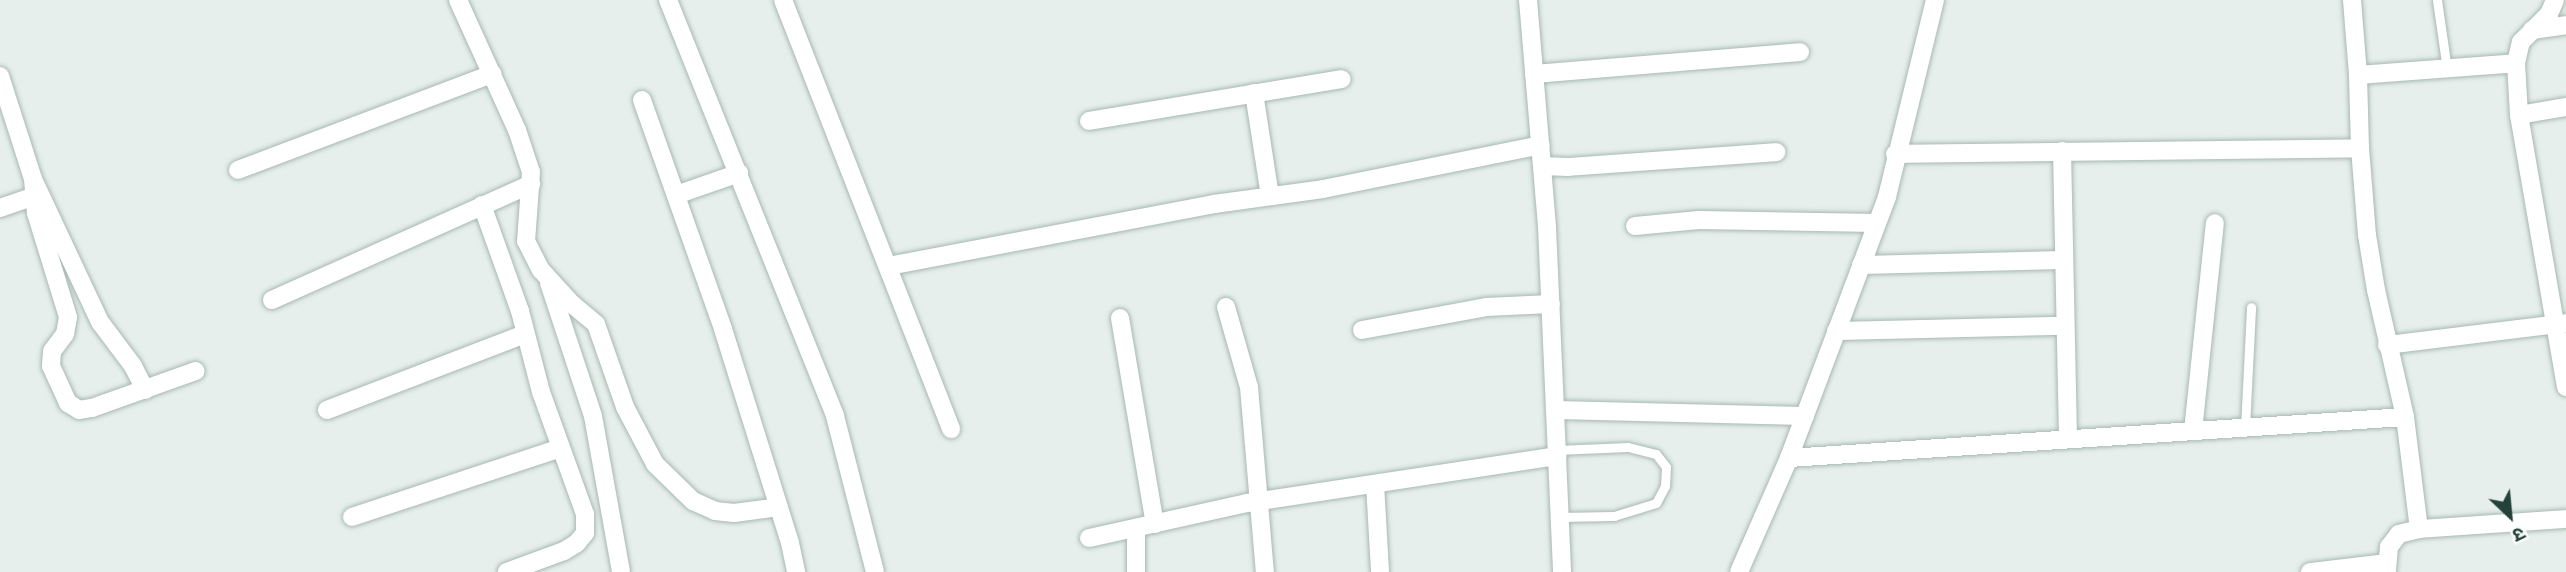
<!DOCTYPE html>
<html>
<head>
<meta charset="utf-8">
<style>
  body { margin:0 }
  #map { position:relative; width:2566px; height:572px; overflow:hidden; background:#e6efeb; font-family:"Archivo Narrow","Noto Sans Devanagari",sans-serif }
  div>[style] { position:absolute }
  .roads { filter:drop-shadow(0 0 2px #a8b8b2) drop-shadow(0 0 2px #a8b8b2) }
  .service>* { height:9px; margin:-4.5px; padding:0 4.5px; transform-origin:4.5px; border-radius:4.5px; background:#fff }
  .minor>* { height:18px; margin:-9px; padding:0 9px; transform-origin:9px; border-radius:9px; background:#fff }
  span { translate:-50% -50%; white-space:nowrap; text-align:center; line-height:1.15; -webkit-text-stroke:5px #f7fbf9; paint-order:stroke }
  .north { position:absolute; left:2475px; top:481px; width:70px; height:70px; -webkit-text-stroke:5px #f7fbf9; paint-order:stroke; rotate:154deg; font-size:19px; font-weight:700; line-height:28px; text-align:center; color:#24423a }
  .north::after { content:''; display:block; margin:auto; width:24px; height:32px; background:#24423a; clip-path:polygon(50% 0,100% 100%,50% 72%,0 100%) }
</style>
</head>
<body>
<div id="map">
  <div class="roads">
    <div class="service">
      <i style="left:2437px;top:0;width:70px;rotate:81.8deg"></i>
      <i style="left:2245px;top:427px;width:120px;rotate:-87.1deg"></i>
      <i style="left:1557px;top:450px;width:71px;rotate:-2.4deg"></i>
      <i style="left:1628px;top:447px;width:29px;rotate:14deg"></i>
      <i style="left:1656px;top:454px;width:16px;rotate:52deg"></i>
      <i style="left:1666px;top:467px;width:19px;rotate:93deg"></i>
      <i style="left:1665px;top:486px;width:19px;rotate:118deg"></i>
      <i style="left:1656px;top:503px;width:44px;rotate:162.8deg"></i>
      <i style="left:1614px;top:516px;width:55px;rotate:179deg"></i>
    </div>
    <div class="minor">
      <i style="left:458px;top:0;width:143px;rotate:65.6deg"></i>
      <i style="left:517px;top:130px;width:44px;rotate:71.6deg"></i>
      <i style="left:531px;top:172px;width:69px;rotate:94.1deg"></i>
      <i style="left:526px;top:241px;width:33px;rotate:63deg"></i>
      <i style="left:541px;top:270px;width:46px;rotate:47.6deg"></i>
      <i style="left:572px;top:304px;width:31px;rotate:40deg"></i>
      <i style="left:596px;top:324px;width:88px;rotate:70.7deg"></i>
      <i style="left:625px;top:407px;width:64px;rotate:62.2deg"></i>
      <i style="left:655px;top:464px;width:53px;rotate:44.2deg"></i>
      <i style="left:693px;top:501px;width:24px;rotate:24deg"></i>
      <i style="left:715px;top:511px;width:19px;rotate:6deg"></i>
      <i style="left:734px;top:513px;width:45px;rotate:-7.6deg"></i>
      <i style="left:668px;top:0;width:448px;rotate:68.1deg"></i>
      <i style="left:835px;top:416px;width:161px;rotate:75.6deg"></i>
      <i style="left:783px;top:0;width:461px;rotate:68.6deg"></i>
      <i style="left:1528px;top:0;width:228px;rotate:85.2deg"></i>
      <i style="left:1547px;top:227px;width:345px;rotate:87.5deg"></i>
      <i style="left:1935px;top:0;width:203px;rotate:103.7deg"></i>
      <i style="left:1887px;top:197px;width:279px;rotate:110.6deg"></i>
      <i style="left:1789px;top:458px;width:617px;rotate:-3.81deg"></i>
      <i style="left:2405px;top:417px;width:113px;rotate:82.9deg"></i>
      <i style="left:2419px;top:529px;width:21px;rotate:166deg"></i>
      <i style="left:2399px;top:534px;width:16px;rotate:128deg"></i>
      <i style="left:2389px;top:547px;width:25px;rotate:95deg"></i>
      <i style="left:2352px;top:0;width:75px;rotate:85.4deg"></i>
      <i style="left:2532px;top:30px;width:34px;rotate:-8deg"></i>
      <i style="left:2516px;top:63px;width:22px;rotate:-77deg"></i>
      <i style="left:2521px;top:42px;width:40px;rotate:-45deg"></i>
      <i style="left:2549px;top:14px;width:15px;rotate:-67deg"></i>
      <i style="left:1534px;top:74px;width:267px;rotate:-4.7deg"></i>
      <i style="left:0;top:76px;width:108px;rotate:72.2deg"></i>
      <i style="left:33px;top:179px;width:158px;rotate:64.9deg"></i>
      <i style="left:100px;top:322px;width:55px;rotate:53.1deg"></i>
      <i style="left:133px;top:366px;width:27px;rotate:63deg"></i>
      <i style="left:1254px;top:93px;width:104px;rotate:81.2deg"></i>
      <i style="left:642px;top:100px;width:243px;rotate:70.5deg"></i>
      <i style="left:723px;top:329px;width:224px;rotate:72.6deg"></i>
      <i style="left:790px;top:543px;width:30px;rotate:78deg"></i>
      <i style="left:2519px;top:115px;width:276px;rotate:80.2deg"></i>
      <i style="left:1089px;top:121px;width:256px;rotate:-9.4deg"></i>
      <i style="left:2360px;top:148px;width:87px;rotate:85.4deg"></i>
      <i style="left:2367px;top:235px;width:56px;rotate:80.7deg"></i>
      <i style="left:2376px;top:290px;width:130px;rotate:77.1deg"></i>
      <i style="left:2062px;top:151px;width:288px;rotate:88.8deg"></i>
      <i style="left:1895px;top:154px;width:465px;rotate:-0.7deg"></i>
      <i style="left:2360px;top:148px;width:73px;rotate:-91.6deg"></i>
      <i style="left:2358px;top:75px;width:158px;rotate:-4.3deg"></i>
      <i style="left:2516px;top:63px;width:52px;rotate:86.7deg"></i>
      <i style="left:2519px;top:115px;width:48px;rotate:-9.7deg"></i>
      <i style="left:1542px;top:166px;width:26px;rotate:2deg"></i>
      <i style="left:1568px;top:167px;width:209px;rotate:-4.1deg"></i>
      <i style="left:238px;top:170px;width:272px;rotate:-20.7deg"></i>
      <i style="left:33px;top:179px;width:34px;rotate:85deg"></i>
      <i style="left:36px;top:213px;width:109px;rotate:72.9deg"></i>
      <i style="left:68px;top:317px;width:17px;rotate:100deg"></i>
      <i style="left:65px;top:334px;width:21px;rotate:127deg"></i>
      <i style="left:52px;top:351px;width:15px;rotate:94deg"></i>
      <i style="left:51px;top:366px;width:41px;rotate:65.3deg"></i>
      <i style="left:68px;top:403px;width:13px;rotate:32deg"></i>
      <i style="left:79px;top:410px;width:13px;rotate:-9deg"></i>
      <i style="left:92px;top:408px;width:110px;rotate:-19.6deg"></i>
      <i style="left:676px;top:195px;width:67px;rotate:-19.2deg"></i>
      <i style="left:482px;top:205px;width:113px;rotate:70.3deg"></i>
      <i style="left:520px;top:311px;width:84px;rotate:75.5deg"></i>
      <i style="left:541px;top:392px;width:130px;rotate:70.2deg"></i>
      <i style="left:585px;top:514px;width:19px;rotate:90deg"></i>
      <i style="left:585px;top:533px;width:13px;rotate:129deg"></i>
      <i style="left:577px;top:543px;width:15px;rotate:148deg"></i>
      <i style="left:564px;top:551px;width:61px;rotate:159.8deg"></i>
      <i style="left:0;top:208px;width:36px;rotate:-19deg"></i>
      <i style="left:1635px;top:226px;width:64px;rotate:-5.4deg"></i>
      <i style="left:1699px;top:220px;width:178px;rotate:1deg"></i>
      <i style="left:1861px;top:265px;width:202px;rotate:-1.4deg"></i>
      <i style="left:889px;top:266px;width:331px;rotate:-10.8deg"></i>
      <i style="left:1214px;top:204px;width:110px;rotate:-7.8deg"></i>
      <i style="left:1323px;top:189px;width:222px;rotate:-11.4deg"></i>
      <i style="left:549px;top:283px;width:140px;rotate:71.7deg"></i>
      <i style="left:593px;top:416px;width:158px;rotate:79.8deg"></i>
      <i style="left:272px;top:300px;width:284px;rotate:-24.1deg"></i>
      <i style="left:1226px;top:307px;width:83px;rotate:74deg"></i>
      <i style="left:1249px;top:387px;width:186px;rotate:85.1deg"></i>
      <i style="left:1120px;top:318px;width:209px;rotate:80.4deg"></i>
      <i style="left:1362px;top:330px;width:126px;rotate:-10.5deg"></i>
      <i style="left:1486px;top:307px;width:65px;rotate:-2.6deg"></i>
      <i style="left:1836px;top:331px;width:229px;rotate:-1.3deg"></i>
      <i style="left:2387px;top:345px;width:179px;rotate:-7deg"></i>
      <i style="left:327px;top:410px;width:212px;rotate:-21deg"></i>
      <i style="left:1555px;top:410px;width:250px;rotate:1.4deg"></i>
      <i style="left:2193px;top:431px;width:209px;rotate:-84deg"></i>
      <i style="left:1375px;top:484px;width:88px;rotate:86.7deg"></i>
      <i style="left:352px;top:517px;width:220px;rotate:-18.3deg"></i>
      <i style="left:1136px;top:528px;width:44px;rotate:90deg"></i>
      <i style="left:2419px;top:529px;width:147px;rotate:-3.9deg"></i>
      <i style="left:1089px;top:538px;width:162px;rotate:-12.5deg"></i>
      <i style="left:1247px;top:503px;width:314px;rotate:-8.6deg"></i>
      <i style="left:1739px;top:572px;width:124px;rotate:-66.3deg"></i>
      <i style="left:2310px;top:572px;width:77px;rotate:-6.8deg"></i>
    </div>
  </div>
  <div class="north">उ</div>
</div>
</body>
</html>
